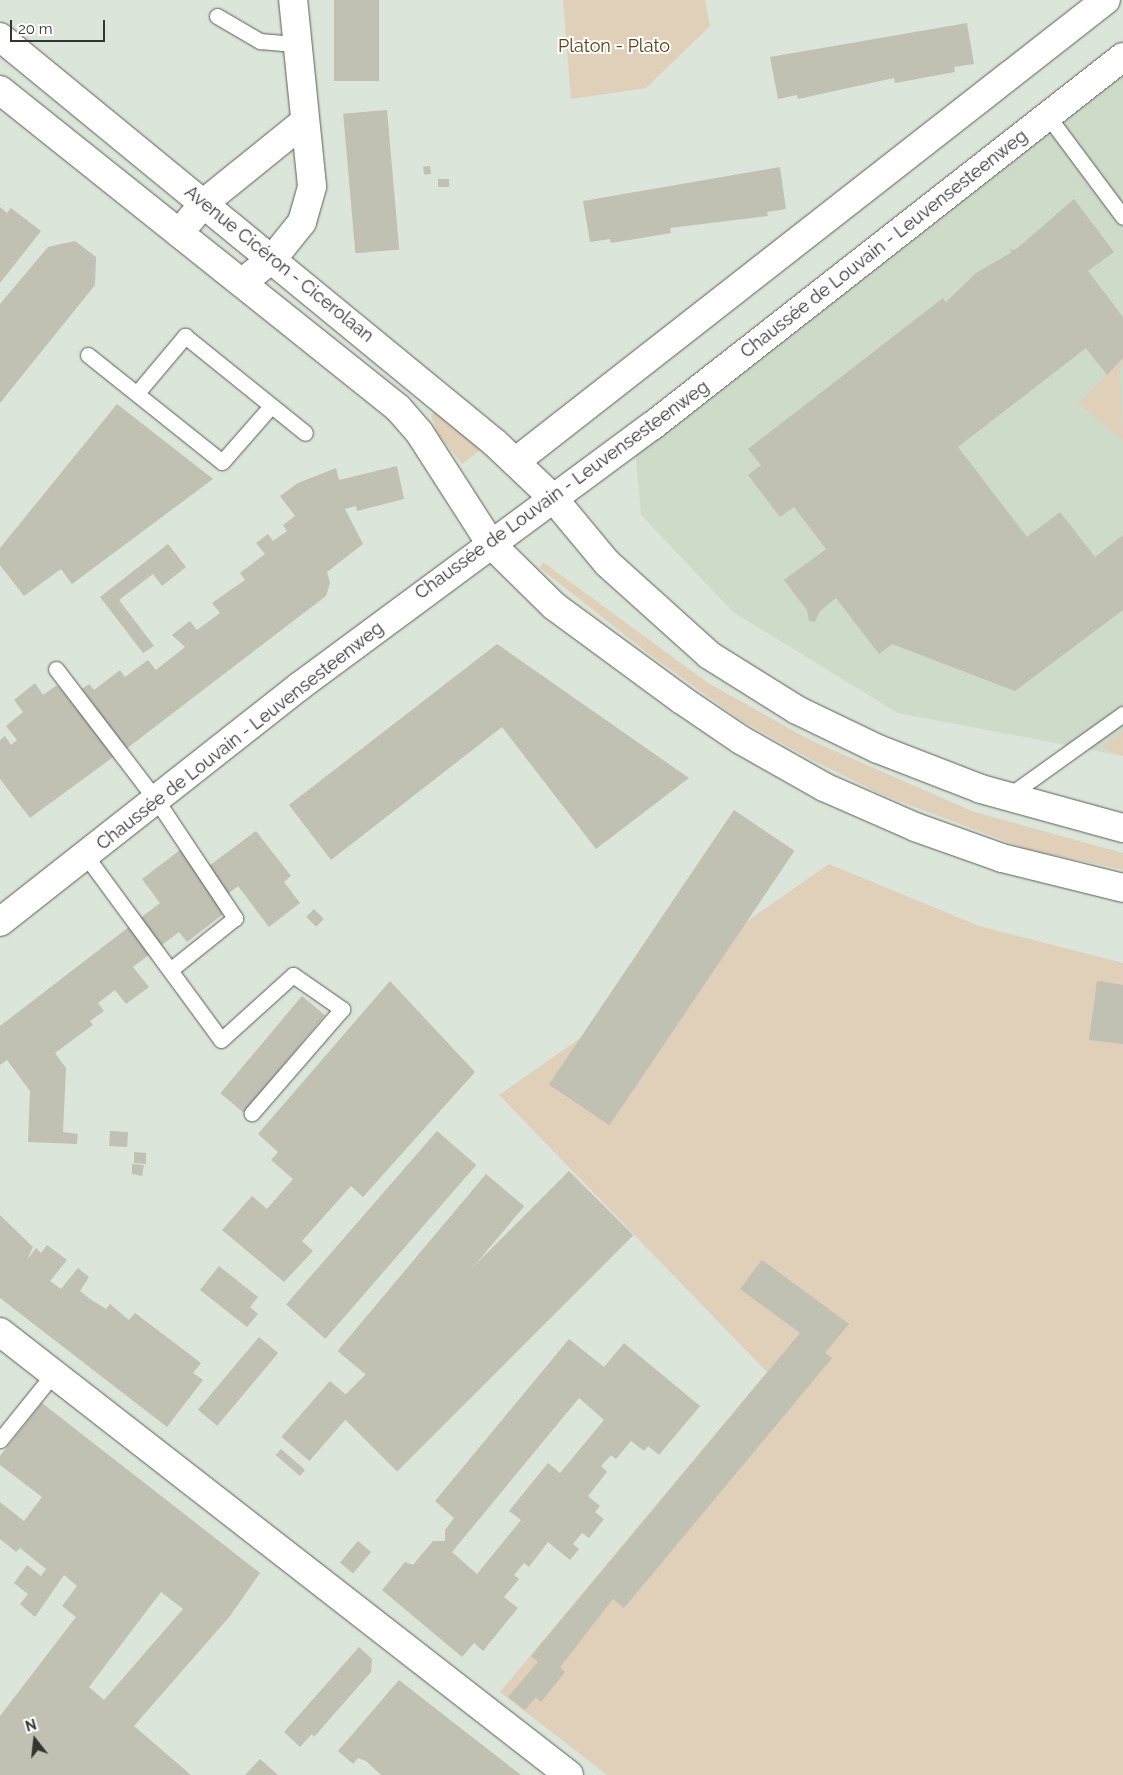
<!DOCTYPE html>
<html>
<head>
<meta charset="utf-8">
<style>
  body { margin:0 }
  #map { position:relative; width:1123px; height:1775px; overflow:hidden; background:#dce5d9; font-family:Raleway,sans-serif }
  div>[style] { position:absolute }
  .built>* { inset:0; background:#cedbc9 }
  .green>* { inset:0; background:#e0cfb9 }
  .building>* { inset:0; background:#c0c0b3; transform-origin:0 0 }
  .roads { filter:drop-shadow(0 0 1px #585f55) drop-shadow(0 0 1px #585f55) }
  .service>* { height:15px; margin:-7.5px; padding:0 7.5px; transform-origin:7.5px; border-radius:7.5px; background:#fff }
  .minor>* { height:28px; margin:-14px; padding:0 14px; transform-origin:14px; border-radius:14px; background:#fff }
  .secondary>* { height:28px; margin:-14px; padding:0 14px; transform-origin:14px; border-radius:14px; background:#fff }
  .primary>* { height:28px; margin:-14px; padding:0 14px; transform-origin:14px; border-radius:14px; background:#fff }
  span { translate:-50% -50%; white-space:nowrap; text-align:center; line-height:1.15; -webkit-text-stroke:4px #fff; paint-order:stroke }
  .park-label { font-size:18px; color:#5a3f12 }
  .street-label { font-size:18px; color:#323631 }
  .north { position:absolute; left:10px; top:1715px; width:50px; height:50px; -webkit-text-stroke:4px #fff; paint-order:stroke; rotate:344deg; font-size:14px; font-weight:700; line-height:20px; text-align:center; color:#323631 }
  .north::after { content:''; display:block; margin:auto; width:18px; height:22px; background:#323631; clip-path:polygon(50% 0,100% 100%,50% 72%,0 100%) }
  .scale { position:absolute; left:10px; top:20px; width:95px; height:22px; box-sizing:border-box; border:2px solid #323631; border-top:0; padding-left:6px; font-size:15px; line-height:18px; white-space:nowrap; color:#323631; -webkit-text-stroke:4px #fff; paint-order:stroke }
</style>
</head>
<body>
<div id="map">
  <div class="built">
    <i style="clip-path:polygon(1123px 70px,1123px 756px,898px 713px,733px 612px,641px 515px,635px 450px)"></i>
  </div>
  <div class="green">
    <i style="clip-path:polygon(563px 0,705px 0,710px 26px,646px 88px,571px 99px)"></i>
    <i style="clip-path:polygon(1123px 358px,1120px 372px,1123px 440px,1078px 403px)"></i>
    <i style="clip-path:polygon(434px 412px,440px 413px,483px 448px,462px 464px,438px 434px,431px 416px)"></i>
    <i style="clip-path:polygon(543px 562px,708px 683px,810px 740px,974px 812px,1123px 853px,1123px 870px,1023px 848px,883px 795px,810px 759px,742px 721px,649px 654px,540px 568px)"></i>
    <i style="clip-path:polygon(1123px 732px,1123px 756px,1102px 747px)"></i>
    <i style="clip-path:polygon(829px 864px,979px 926px,1123px 963px,1123px 1775px,607px 1775px,500px 1692px,767px 1372px,499px 1095px)"></i>
  </div>
  <div class="building">
    <i style="left:334px;top:0;width:45px;height:81px"></i>
    <i style="clip-path:polygon(967px 23px,974px 64px,954px 67px,955px 72px,895px 83px,894px 78px,798px 99px,797px 95px,778px 99px,770px 57px)"></i>
    <i style="left:387px;top:110px;width:140px;height:44px;rotate:85deg"></i>
    <i style="left:430px;top:166px;width:8px;height:7px;rotate:83deg"></i>
    <i style="clip-path:polygon(780px 167px,786px 209px,767px 212px,768px 216px,670px 228px,671px 233px,611px 243px,610px 239px,590px 242px,583px 201px)"></i>
    <i style="left:449px;top:179px;width:8px;height:11px;rotate:90deg"></i>
    <i style="clip-path:polygon(1074px 199px,1114px 252px,1088px 271px,1123px 317px,1123px 358px,1107px 375px,1086px 348px,958px 447px,1027px 537px,1060px 512px,1095px 557px,1123px 535px,1123px 610px,1015px 691px,892px 644px,879px 654px,836px 598px,820px 611px,815px 622px,809px 621px,807px 610px,784px 580px,826px 549px,794px 507px,780px 517px,748px 475px,761px 465px,748px 449px,943px 298px,946px 302px,976px 273px,1012px 252px,1009px 249px,1015px 250px)"></i>
    <i style="clip-path:polygon(0 207px,7px 213px,11px 208px,41px 231px,0 283px)"></i>
    <i style="clip-path:polygon(75px 241px,96px 257px,95px 285px,0 403px,0 304px,48px 247px)"></i>
    <i style="clip-path:polygon(117px 404px,213px 479px,72px 584px,61px 569px,24px 596px,0 565px,0 548px)"></i>
    <i style="clip-path:polygon(397px 466px,404px 499px,357px 511px,356px 506px,345px 509px,363px 544px,327px 572px,330px 583px,326px 596px,126px 749px,82px 689px,89px 684px,94px 690px,120px 670px,125px 677px,148px 660px,156px 670px,185px 647px,172px 635px,190px 621px,197px 630px,220px 613px,212px 603px,245px 580px,240px 573px,265px 554px,256px 543px,268px 534px,273px 541px,287px 531px,283px 525px,295px 516px,280px 496px,298px 483px,336px 468px,339px 480px)"></i>
    <i style="clip-path:polygon(168px 544px,186px 567px,162px 586px,153px 574px,119px 600px,154px 646px,143px 653px,100px 597px)"></i>
    <i style="clip-path:polygon(497px 644px,689px 778px,596px 849px,502px 727px,331px 860px,289px 805px)"></i>
    <i style="clip-path:polygon(35px 683px,43px 695px,57px 685px,116px 755px,30px 818px,0 779px,0 740px,5px 736px,11px 745px,17px 740px,6px 726px,23px 712px,14px 700px)"></i>
    <i style="left:734px;top:810px;width:73px;height:331px;rotate:34deg"></i>
    <i style="clip-path:polygon(256px 831px,291px 876px,284px 882px,300px 903px,269px 927px,238px 886px,219px 901px,227px 911px,187px 942px,179px 932px,133px 967px,149px 987px,126px 1004px,115px 990px,98px 1003px,104px 1011px,90px 1021px,93px 1025px,55px 1053px,66px 1068px,63px 1132px,78px 1134px,77px 1144px,28px 1142px,30px 1091px,7px 1060px,0 1065px,0 1026px,160px 903px,142px 879px,180px 850px,198px 874px)"></i>
    <i style="left:314px;top:909px;width:14px;height:11px;rotate:45deg"></i>
    <i style="clip-path:polygon(390px 981px,475px 1072px,363px 1197px,351px 1186px,302px 1241px,313px 1251px,284px 1282px,222px 1230px,252px 1196px,267px 1209px,293px 1179px,271px 1160px,278px 1152px,258px 1134px)"></i>
    <i style="clip-path:polygon(1097px 981px,1123px 985px,1123px 1044px,1089px 1040px)"></i>
    <i style="left:302px;top:996px;width:30px;height:127px;rotate:40deg"></i>
    <i style="left:110px;top:1131px;width:18px;height:15px;rotate:3deg"></i>
    <i style="left:437px;top:1131px;width:52px;height:230px;rotate:41deg"></i>
    <i style="clip-path:polygon(134px 1152px,146px 1153px,146px 1164px,134px 1163px)"></i>
    <i style="clip-path:polygon(132px 1164px,144px 1165px,142px 1176px,132px 1174px)"></i>
    <i style="left:569px;top:1171px;width:91px;height:334px;rotate:45deg"></i>
    <i style="left:486px;top:1174px;width:50px;height:231px;rotate:40deg"></i>
    <i style="clip-path:polygon(0 1215px,33px 1247px,27px 1260px,36px 1248px,41px 1253px,47px 1245px,67px 1260px,50px 1281px,61px 1289px,78px 1268px,89px 1277px,80px 1291px,90px 1299px,106px 1309px,110px 1304px,129px 1320px,135px 1313px,201px 1363px,193px 1373px,203px 1380px,167px 1427px,0 1298px)"></i>
    <i style="clip-path:polygon(762px 1260px,849px 1324px,825px 1353px,832px 1358px,624px 1608px,613px 1599px,560px 1667px,565px 1672px,541px 1702px,536px 1697px,525px 1710px,508px 1697px,538px 1662px,531px 1656px,800px 1333px,740px 1289px)"></i>
    <i style="clip-path:polygon(219px 1266px,258px 1297px,250px 1307px,258px 1314px,247px 1327px,200px 1290px)"></i>
    <i style="left:259px;top:1337px;width:25px;height:95px;rotate:40deg"></i>
    <i style="clip-path:polygon(evenodd,569px 1339px,604px 1367px,624px 1343px,700px 1406px,659px 1455px,648px 1446px,644px 1451px,631px 1441px,616px 1459px,611px 1455px,601px 1466px,607px 1472px,588px 1496px,600px 1506px,595px 1512px,604px 1519px,589px 1538px,582px 1533px,573px 1544px,579px 1549px,570px 1560px,548px 1542px,529px 1567px,524px 1563px,514px 1575px,519px 1579px,504px 1597px,518px 1608px,483px 1651px,474px 1643px,462px 1657px,382px 1590px,405px 1562px,413px 1565px,433px 1541px,445px 1541px,445px 1530px,454px 1518px,435px 1501px,569px 1339px,579px 1398px,604px 1420px,560px 1473px,548px 1463px,509px 1511px,521px 1520px,477px 1574px,452px 1552px,579px 1398px)"></i>
    <i style="left:330px;top:1381px;width:37px;height:74px;rotate:41deg"></i>
    <i style="clip-path:polygon(evenodd,42px 1403px,260px 1573px,230px 1616px,134px 1726px,191px 1775px,0 1775px,0 1716px,76px 1617px,62px 1606px,77px 1586px,64px 1575px,35px 1617px,20px 1604px,28px 1594px,14px 1583px,27px 1565px,41px 1576px,46px 1569px,20px 1548px,16px 1552px,0 1539px,0 1502px,24px 1521px,42px 1497px,0 1465px,0 1456px,42px 1403px,161px 1592px,183px 1609px,104px 1700px,89px 1687px,161px 1592px)"></i>
    <i style="left:281px;top:1449px;width:32px;height:8px;rotate:41deg"></i>
    <i style="left:358px;top:1541px;width:17px;height:28px;rotate:40deg"></i>
    <i style="clip-path:polygon(359px 1647px,372px 1659px,371px 1672px,314px 1737px,312px 1734px,300px 1747px,284px 1732px)"></i>
    <i style="clip-path:polygon(399px 1680px,422px 1698px,521px 1775px,381px 1775px,366px 1761px,358px 1758px,353px 1764px,338px 1751px)"></i>
    <i style="clip-path:polygon(260px 1759px,278px 1775px,245px 1775px)"></i>
  </div>
  <div class="roads">
    <div class="service">
      <i style="left:217px;top:16px;width:50px;rotate:30.2deg"></i>
      <i style="left:260px;top:41px;width:37px;rotate:5deg"></i>
      <i style="left:1047px;top:115px;width:127px;rotate:53.3deg"></i>
      <i style="left:88px;top:355px;width:171px;rotate:38.6deg"></i>
      <i style="left:222px;top:462px;width:74px;rotate:-48.8deg"></i>
      <i style="left:137px;top:393px;width:75px;rotate:-49.9deg"></i>
      <i style="left:185px;top:336px;width:154px;rotate:38.9deg"></i>
      <i style="left:56px;top:669px;width:166px;rotate:52.6deg"></i>
      <i style="left:157px;top:801px;width:141px;rotate:56.3deg"></i>
      <i style="left:235px;top:918px;width:83px;rotate:141.3deg"></i>
      <i style="left:1007px;top:797px;width:143px;rotate:-35.6deg"></i>
      <i style="left:86px;top:856px;width:228px;rotate:53.7deg"></i>
      <i style="left:221px;top:1040px;width:97px;rotate:-42.1deg"></i>
      <i style="left:293px;top:975px;width:60px;rotate:34.8deg"></i>
      <i style="left:342px;top:1009px;width:138px;rotate:130.9deg"></i>
      <i style="left:0;top:1440px;width:86px;rotate:-51.1deg"></i>
    </div>
    <div class="minor">
      <i style="left:179px;top:233px;width:39px;rotate:-50deg"></i>
      <i style="left:204px;top:203px;width:129px;rotate:-39deg"></i>
      <i style="left:243px;top:282px;width:40px;rotate:-39deg"></i>
      <i style="left:274px;top:257px;width:45px;rotate:-51.3deg"></i>
      <i style="left:302px;top:222px;width:37px;rotate:-74deg"></i>
      <i style="left:312px;top:186px;width:187px;rotate:-95.8deg"></i>
      <i style="left:515px;top:462px;width:750px;rotate:-38.02deg"></i>
      <i style="left:0;top:1332px;width:721px;rotate:37.9deg"></i>
    </div>
    <div class="secondary">
      <i style="left:0;top:37px;width:640px;rotate:39.36deg"></i>
      <i style="left:495px;top:443px;width:80px;rotate:43.5deg"></i>
      <i style="left:553px;top:498px;width:85px;rotate:50.3deg"></i>
      <i style="left:607px;top:563px;width:137px;rotate:42deg"></i>
      <i style="left:709px;top:655px;width:104px;rotate:32deg"></i>
      <i style="left:797px;top:710px;width:90px;rotate:25.7deg"></i>
      <i style="left:878px;top:749px;width:110px;rotate:21.2deg"></i>
      <i style="left:981px;top:789px;width:147px;rotate:15.4deg"></i>
      <i style="left:0;top:90px;width:509px;rotate:38.62deg"></i>
      <i style="left:398px;top:408px;width:32px;rotate:49deg"></i>
      <i style="left:419px;top:432px;width:133px;rotate:57.3deg"></i>
      <i style="left:491px;top:544px;width:88px;rotate:44.5deg"></i>
      <i style="left:554px;top:606px;width:159px;rotate:36.3deg"></i>
      <i style="left:682px;top:700px;width:71px;rotate:34.1deg"></i>
      <i style="left:741px;top:740px;width:95px;rotate:29.5deg"></i>
      <i style="left:824px;top:787px;width:99px;rotate:23.7deg"></i>
      <i style="left:915px;top:827px;width:92px;rotate:19.6deg"></i>
      <i style="left:1002px;top:858px;width:125px;rotate:13.9deg"></i>
    </div>
    <div class="primary">
      <i style="left:0;top:922px;width:382px;rotate:-38.2deg"></i>
      <i style="left:300px;top:686px;width:438px;rotate:-36.5deg"></i>
      <i style="left:652px;top:426px;width:598px;rotate:-38.08deg"></i>
    </div>
  </div>
  <div class="park-label">
    <span style="left:614px;top:46px">Platon - Plato</span>
  </div>
  <div class="street-label">
    <span style="left:884px;top:244px;rotate:-38deg">Chaussée de Louvain - Leuvensesteenweg</span>
    <span style="left:279px;top:264px;rotate:39deg">Avenue Cicéron - Cicerolaan</span>
    <span style="left:562px;top:490px;rotate:-36deg">Chaussée de Louvain - Leuvensesteenweg</span>
    <span style="left:240px;top:736px;rotate:-38deg">Chaussée de Louvain - Leuvensesteenweg</span>
  </div>
  <div class="north">N</div>
  <div class="scale">20 m</div>
</div>
</body>
</html>
